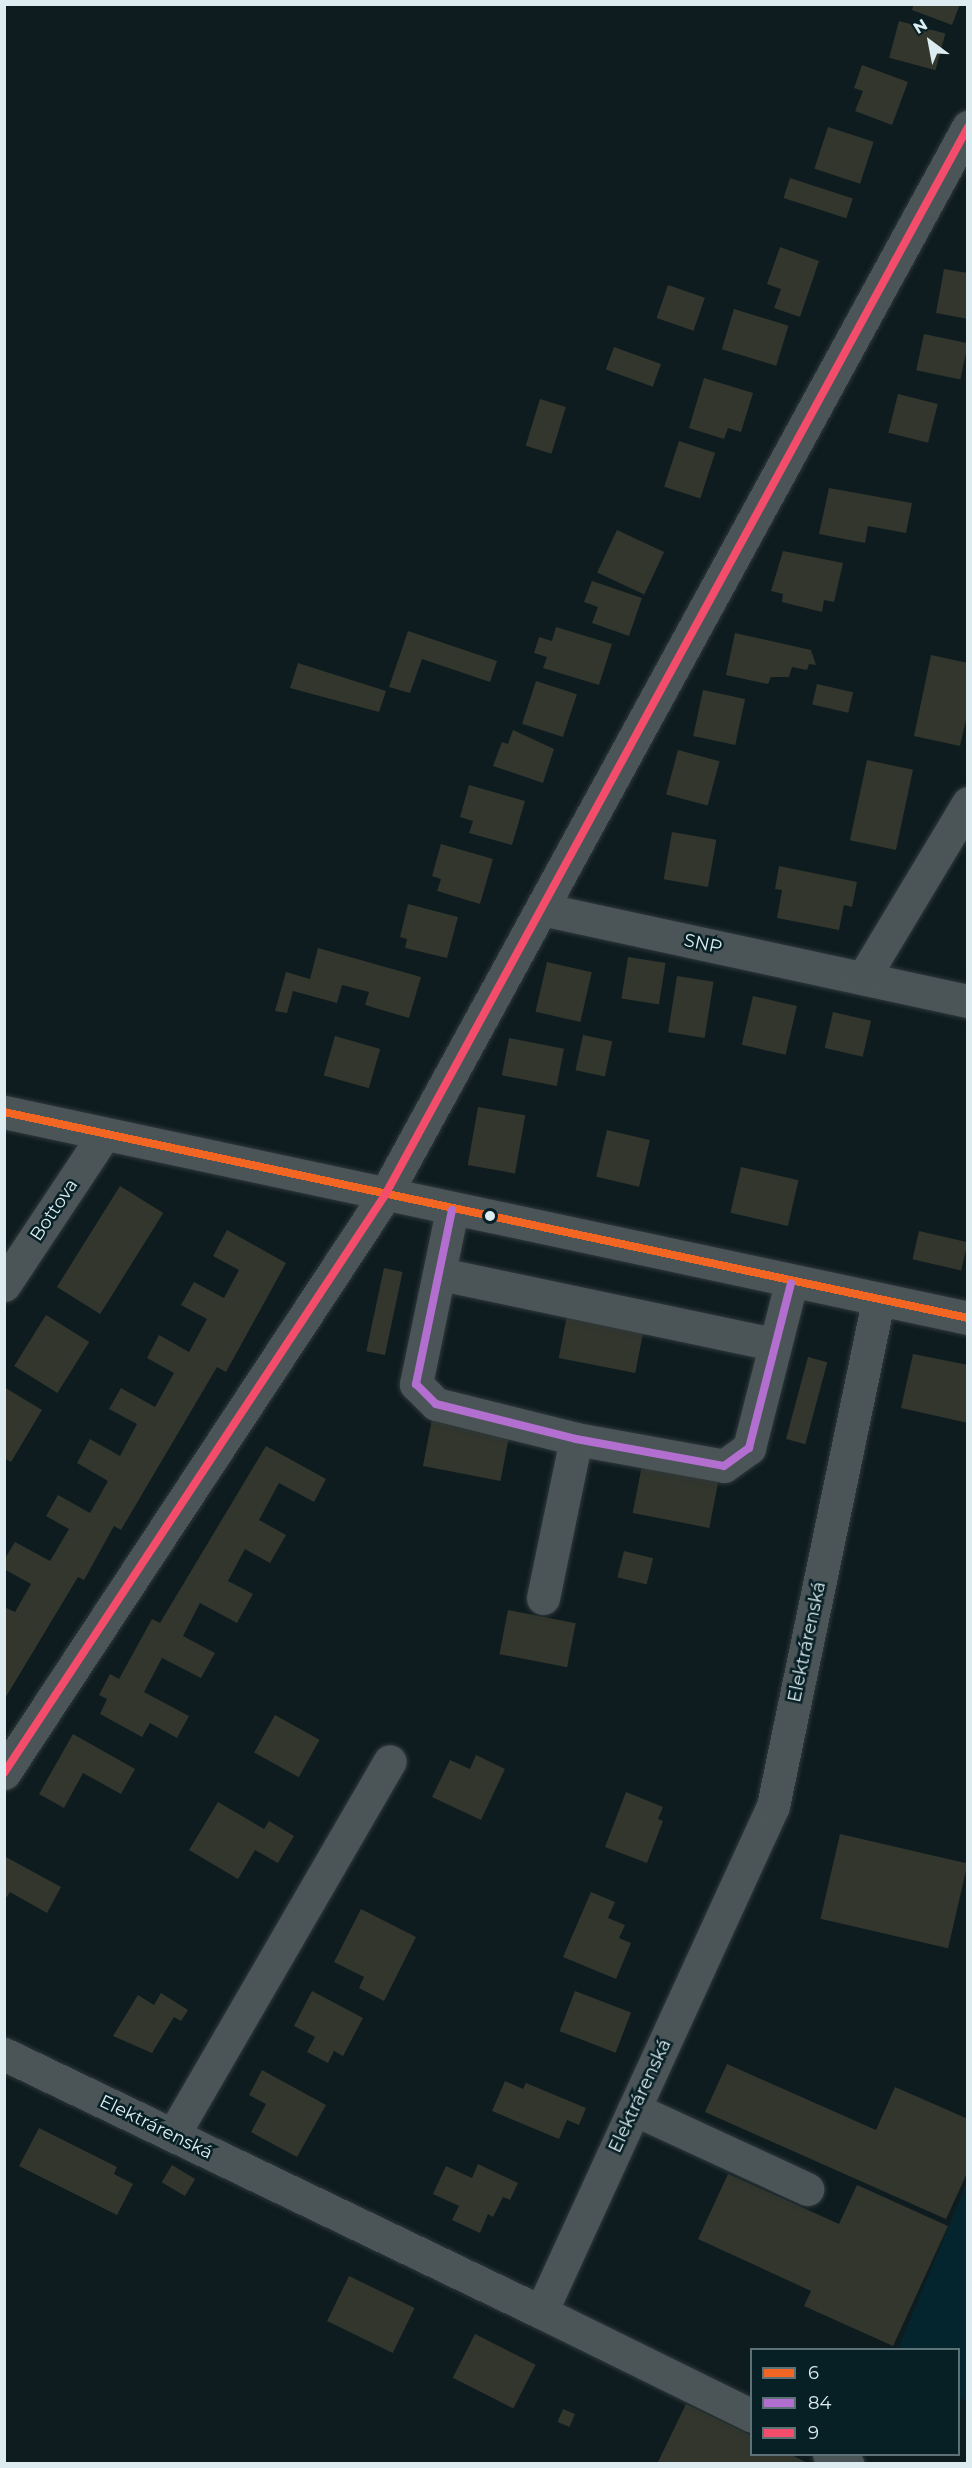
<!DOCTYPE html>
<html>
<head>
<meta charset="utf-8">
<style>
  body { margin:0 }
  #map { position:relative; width:972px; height:2468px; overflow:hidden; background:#0e1c1f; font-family:Montserrat,sans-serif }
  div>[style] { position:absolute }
  .built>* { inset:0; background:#04252d }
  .building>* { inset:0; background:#32362d; transform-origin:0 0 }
  .roads { filter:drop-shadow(0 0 2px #2f383b) drop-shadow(0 0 2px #2f383b) }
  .minor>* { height:33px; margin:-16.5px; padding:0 16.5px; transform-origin:16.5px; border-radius:16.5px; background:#4b5557 }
  .bus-1>* { height:8px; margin:-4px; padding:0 4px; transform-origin:4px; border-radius:4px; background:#f26522 }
  .bus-2>* { height:8px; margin:-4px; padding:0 4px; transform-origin:4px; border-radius:4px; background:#b36fd0 }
  .bus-3>* { height:8px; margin:-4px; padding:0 4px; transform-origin:4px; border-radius:4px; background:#f44d6c }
  .dots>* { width:16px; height:16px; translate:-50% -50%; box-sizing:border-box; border:3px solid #072026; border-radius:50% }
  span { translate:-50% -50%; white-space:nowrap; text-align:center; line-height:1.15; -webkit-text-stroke:5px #072026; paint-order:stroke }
  .street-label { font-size:18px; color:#ddecf0 }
  .frame { position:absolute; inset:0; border:6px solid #ddecf0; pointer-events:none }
  .legend { position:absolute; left:750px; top:2348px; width:210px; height:108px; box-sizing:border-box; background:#072026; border:2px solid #5d7277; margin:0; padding:8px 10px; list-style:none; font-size:18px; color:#ddecf0 }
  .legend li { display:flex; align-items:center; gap:12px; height:30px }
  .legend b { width:30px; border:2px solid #5d7277 }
  .north { position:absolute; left:900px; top:12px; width:60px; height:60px; -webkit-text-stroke:4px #072026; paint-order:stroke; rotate:328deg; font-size:16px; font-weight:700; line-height:24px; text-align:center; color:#ddecf0 }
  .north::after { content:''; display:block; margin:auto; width:21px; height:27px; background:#ddecf0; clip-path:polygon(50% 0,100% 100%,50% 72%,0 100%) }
</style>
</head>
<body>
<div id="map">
  <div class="built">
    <i style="clip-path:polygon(967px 2182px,967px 2403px,959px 2397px,958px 2350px,898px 2349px)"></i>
  </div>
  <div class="building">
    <i style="clip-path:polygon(914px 4px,960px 4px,952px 25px,912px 10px)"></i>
    <i style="left:899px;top:21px;width:48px;height:38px;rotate:15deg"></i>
    <i style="clip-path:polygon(862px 65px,908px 82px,892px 125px,855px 111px,863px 91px,854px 88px)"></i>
    <i style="left:828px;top:127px;width:48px;height:44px;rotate:18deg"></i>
    <i style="left:790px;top:178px;width:66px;height:21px;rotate:18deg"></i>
    <i style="clip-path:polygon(780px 247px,819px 261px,800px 317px,774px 308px,781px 289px,767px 284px)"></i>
    <i style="clip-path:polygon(944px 269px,968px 273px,968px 319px,936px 313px)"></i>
    <i style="left:668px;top:285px;width:39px;height:35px;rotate:19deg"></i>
    <i style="left:734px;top:309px;width:57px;height:42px;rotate:17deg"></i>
    <i style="left:924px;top:334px;width:45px;height:37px;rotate:12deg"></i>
    <i style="left:614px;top:347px;width:50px;height:24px;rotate:20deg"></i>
    <i style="clip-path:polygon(704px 378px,753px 393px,741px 432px,728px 428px,724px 439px,689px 428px)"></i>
    <i style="left:898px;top:394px;width:41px;height:40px;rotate:14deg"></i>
    <i style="left:540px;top:399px;width:27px;height:49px;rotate:17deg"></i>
    <i style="left:679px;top:441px;width:38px;height:48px;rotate:18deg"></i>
    <i style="clip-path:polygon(829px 488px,912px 503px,906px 533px,868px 526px,865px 543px,819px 534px)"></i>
    <i style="left:617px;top:530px;width:52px;height:47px;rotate:25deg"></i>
    <i style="clip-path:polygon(783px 551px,843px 563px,834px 602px,824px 600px,822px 612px,782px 602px,783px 594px,771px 591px)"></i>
    <i style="clip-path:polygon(592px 581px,642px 598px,629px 636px,592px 623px,598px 607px,584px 602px)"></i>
    <i style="clip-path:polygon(556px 627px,612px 644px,599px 685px,543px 668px,547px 657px,534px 653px,539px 637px,552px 641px)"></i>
    <i style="clip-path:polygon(408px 631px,497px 661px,490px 682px,422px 659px,410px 693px,389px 687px)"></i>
    <i style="clip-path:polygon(735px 633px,811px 650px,816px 665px,809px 664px,807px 670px,792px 667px,789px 677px,771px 677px,768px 684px,726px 675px)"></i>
    <i style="clip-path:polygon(931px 655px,968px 663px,968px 711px,960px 746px,914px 736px)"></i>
    <i style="clip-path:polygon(298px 663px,386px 691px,379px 712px,290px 688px)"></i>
    <i style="left:536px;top:681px;width:43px;height:45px;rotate:18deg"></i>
    <i style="left:817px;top:684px;width:37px;height:21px;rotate:13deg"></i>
    <i style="left:703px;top:690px;width:43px;height:47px;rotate:12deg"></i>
    <i style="clip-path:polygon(513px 730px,554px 749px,543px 783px,493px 766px,502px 742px,508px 744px)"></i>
    <i style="left:678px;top:750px;width:43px;height:46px;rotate:15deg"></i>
    <i style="left:867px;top:760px;width:47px;height:82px;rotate:12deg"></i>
    <i style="clip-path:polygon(469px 785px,525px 801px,512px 845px,469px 833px,473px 821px,460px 817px)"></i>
    <i style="left:672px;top:832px;width:45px;height:48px;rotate:10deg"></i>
    <i style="clip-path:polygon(441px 844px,493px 859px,480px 904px,437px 891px,441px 879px,432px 876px)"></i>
    <i style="clip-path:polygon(779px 866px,857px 882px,852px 907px,844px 905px,839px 930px,777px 918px,782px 890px,775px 889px)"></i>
    <i style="clip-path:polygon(408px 904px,458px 917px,447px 958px,405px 948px,407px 939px,400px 937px)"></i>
    <i style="clip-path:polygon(318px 948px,421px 977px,409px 1018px,365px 1005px,369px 992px,342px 985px,337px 1003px,293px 991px,287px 1013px,275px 1011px,286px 972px,310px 979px)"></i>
    <i style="left:628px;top:957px;width:38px;height:42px;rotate:9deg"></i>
    <i style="left:547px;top:962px;width:46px;height:51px;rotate:13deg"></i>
    <i style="left:677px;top:976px;width:37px;height:57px;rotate:9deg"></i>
    <i style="left:753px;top:996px;width:45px;height:50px;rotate:13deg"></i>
    <i style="left:833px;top:1012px;width:39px;height:37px;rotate:13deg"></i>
    <i style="left:583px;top:1035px;width:30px;height:36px;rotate:12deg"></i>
    <i style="left:335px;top:1036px;width:47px;height:41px;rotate:16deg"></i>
    <i style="left:509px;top:1038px;width:56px;height:38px;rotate:11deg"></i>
    <i style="left:478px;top:1107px;width:48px;height:59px;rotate:10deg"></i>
    <i style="left:607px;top:1130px;width:44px;height:48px;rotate:13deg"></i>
    <i style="left:741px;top:1167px;width:59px;height:47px;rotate:13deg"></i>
    <i style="left:120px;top:1186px;width:51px;height:119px;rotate:32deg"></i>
    <i style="clip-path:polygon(227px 1230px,286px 1263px,226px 1372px,217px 1367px,121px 1530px,114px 1526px,84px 1580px,78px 1577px,4px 1700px,4px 1607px,15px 1612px,31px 1584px,4px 1569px,4px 1560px,15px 1542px,50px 1561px,69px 1529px,46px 1516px,58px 1495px,90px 1513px,108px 1481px,77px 1463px,90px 1439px,120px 1456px,137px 1424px,109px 1409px,121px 1388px,155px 1407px,174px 1373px,147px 1358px,159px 1335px,189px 1352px,207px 1319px,181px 1305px,194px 1282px,224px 1298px,239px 1270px,213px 1256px)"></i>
    <i style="left:919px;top:1231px;width:50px;height:29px;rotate:13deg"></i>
    <i style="left:384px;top:1268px;width:19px;height:85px;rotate:12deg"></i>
    <i style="left:569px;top:1305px;width:78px;height:54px;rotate:11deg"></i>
    <i style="left:46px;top:1315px;width:51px;height:60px;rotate:32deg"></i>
    <i style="clip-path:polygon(913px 1354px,968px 1365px,968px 1423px,901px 1408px)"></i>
    <i style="left:808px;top:1357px;width:20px;height:85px;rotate:15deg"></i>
    <i style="clip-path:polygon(4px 1387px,42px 1410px,11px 1462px,4px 1458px)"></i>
    <i style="left:433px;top:1414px;width:79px;height:53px;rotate:11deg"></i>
    <i style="clip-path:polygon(266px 1446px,326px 1479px,314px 1502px,279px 1483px,259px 1520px,286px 1535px,270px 1563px,245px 1549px,228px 1581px,253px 1594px,237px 1623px,200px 1603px,183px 1636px,215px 1653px,201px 1678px,162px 1658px,144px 1692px,189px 1716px,177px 1738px,150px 1723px,142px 1737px,100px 1714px,107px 1699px,99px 1695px,110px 1674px,119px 1679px,152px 1619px,160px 1623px)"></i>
    <i style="left:643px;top:1460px;width:78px;height:54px;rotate:11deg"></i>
    <i style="left:624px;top:1551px;width:30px;height:27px;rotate:14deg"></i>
    <i style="left:508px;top:1610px;width:69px;height:45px;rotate:11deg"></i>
    <i style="left:275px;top:1715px;width:51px;height:43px;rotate:29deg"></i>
    <i style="clip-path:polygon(73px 1734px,135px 1769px,121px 1794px,83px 1773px,64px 1808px,39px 1794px)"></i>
    <i style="clip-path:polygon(476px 1755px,505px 1769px,481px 1820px,432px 1797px,450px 1760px,470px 1769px)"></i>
    <i style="clip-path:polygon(626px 1792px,663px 1807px,658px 1819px,663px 1821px,647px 1863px,605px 1847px)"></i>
    <i style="clip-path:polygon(218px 1802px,264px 1829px,269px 1821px,294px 1836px,278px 1863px,255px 1850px,238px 1879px,189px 1850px)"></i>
    <i style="left:840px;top:1834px;width:131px;height:87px;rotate:13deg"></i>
    <i style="clip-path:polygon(4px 1856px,61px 1887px,47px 1913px,10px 1892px,4px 1901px)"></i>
    <i style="clip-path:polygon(591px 1892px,615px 1902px,608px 1918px,625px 1925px,619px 1938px,631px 1943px,616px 1979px,563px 1957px)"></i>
    <i style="clip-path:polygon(361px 1909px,416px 1937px,384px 2001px,359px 1988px,364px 1977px,334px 1962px)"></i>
    <i style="clip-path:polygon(312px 1991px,363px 2018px,343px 2056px,334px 2051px,328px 2063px,307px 2052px,315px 2037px,294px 2026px)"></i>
    <i style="left:575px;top:1991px;width:60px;height:43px;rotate:21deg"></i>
    <i style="clip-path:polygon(161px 1993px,188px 2010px,181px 2021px,174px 2017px,152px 2053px,113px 2036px,138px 1995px,154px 2005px)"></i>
    <i style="clip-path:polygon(727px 2064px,876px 2130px,895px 2087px,968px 2119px,968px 2171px,946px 2219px,705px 2112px)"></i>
    <i style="clip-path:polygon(262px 2070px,326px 2105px,297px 2157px,251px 2132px,266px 2104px,249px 2095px)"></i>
    <i style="clip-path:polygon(505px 2081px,523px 2089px,526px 2083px,586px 2108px,579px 2125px,567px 2120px,559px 2139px,492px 2111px)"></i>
    <i style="clip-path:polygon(39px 2128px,117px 2167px,114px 2174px,133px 2184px,117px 2215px,19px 2166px)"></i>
    <i style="clip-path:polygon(478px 2164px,518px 2183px,510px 2200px,503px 2197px,493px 2217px,488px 2214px,480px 2233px,452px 2220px,459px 2206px,433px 2194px,446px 2166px,472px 2178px)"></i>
    <i style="left:172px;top:2165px;width:27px;height:20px;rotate:31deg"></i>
    <i style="clip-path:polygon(728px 2174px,839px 2224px,857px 2185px,948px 2226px,893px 2346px,804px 2306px,811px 2291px,698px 2239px)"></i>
    <i style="left:349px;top:2276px;width:73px;height:50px;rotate:26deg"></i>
    <i style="left:475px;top:2334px;width:68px;height:49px;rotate:27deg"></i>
    <i style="clip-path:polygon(686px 2404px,752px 2436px,752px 2454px,790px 2454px,809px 2464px,657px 2464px)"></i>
    <i style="left:563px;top:2409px;width:13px;height:14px;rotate:23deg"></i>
  </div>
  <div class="roads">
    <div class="minor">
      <i style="left:542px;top:909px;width:436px;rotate:12.2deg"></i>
      <i style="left:863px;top:978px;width:204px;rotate:-59deg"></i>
      <i style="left:4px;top:1112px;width:986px;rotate:12.06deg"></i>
      <i style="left:452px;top:1210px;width:178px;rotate:101.7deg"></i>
      <i style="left:416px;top:1384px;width:28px;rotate:45deg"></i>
      <i style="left:436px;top:1404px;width:144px;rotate:14deg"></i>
      <i style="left:576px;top:1439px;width:150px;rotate:10.3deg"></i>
      <i style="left:724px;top:1466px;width:31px;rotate:-36deg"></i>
      <i style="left:749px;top:1448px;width:170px;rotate:-75.7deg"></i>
      <i style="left:441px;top:1274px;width:338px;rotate:11.9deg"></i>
      <i style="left:4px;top:1285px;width:179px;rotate:-56.4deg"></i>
      <i style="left:543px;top:1598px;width:162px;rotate:-78.3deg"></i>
      <i style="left:4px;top:1773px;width:692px;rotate:-56.61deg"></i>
      <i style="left:385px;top:1195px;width:1217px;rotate:-61.37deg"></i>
      <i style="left:4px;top:2054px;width:596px;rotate:25.66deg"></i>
      <i style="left:541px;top:2312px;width:557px;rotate:-65.37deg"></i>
      <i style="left:773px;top:1806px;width:516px;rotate:-78.25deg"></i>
      <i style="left:634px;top:2109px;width:191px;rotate:24.8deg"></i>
      <i style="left:173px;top:2135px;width:432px;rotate:-59.9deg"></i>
      <i style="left:541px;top:2312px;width:235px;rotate:26.2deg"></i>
      <i style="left:829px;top:2454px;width:21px;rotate:29deg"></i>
    </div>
  </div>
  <div class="bus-1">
    <i style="left:4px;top:1112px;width:986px;rotate:12.06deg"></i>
  </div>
  <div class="bus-2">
    <i style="left:452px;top:1210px;width:178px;rotate:101.7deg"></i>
    <i style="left:416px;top:1384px;width:28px;rotate:45deg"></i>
    <i style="left:436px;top:1404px;width:144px;rotate:14deg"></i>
    <i style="left:576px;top:1439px;width:150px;rotate:10.3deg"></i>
    <i style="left:724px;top:1466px;width:31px;rotate:-36deg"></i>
    <i style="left:749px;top:1448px;width:170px;rotate:-75.7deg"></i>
  </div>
  <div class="bus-3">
    <i style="left:4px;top:1773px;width:692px;rotate:-56.61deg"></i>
    <i style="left:385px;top:1195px;width:1217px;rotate:-61.37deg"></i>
  </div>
  <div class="dots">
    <i style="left:490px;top:1216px;background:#ddecf0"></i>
  </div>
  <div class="street-label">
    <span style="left:703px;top:944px;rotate:12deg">SNP</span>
    <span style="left:54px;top:1210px;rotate:-56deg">Bottova</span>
    <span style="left:807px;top:1642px;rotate:-78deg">Elektrárenská</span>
    <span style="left:640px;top:2096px;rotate:-65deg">Elektrárenská</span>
    <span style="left:156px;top:2127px;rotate:26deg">Elektrárenská</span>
  </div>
  <div class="frame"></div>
  <ul class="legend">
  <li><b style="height:8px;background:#f26522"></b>6</li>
  <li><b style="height:8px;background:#b36fd0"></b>84</li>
  <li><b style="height:8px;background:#f44d6c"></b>9</li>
  </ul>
  <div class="north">N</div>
</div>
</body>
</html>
